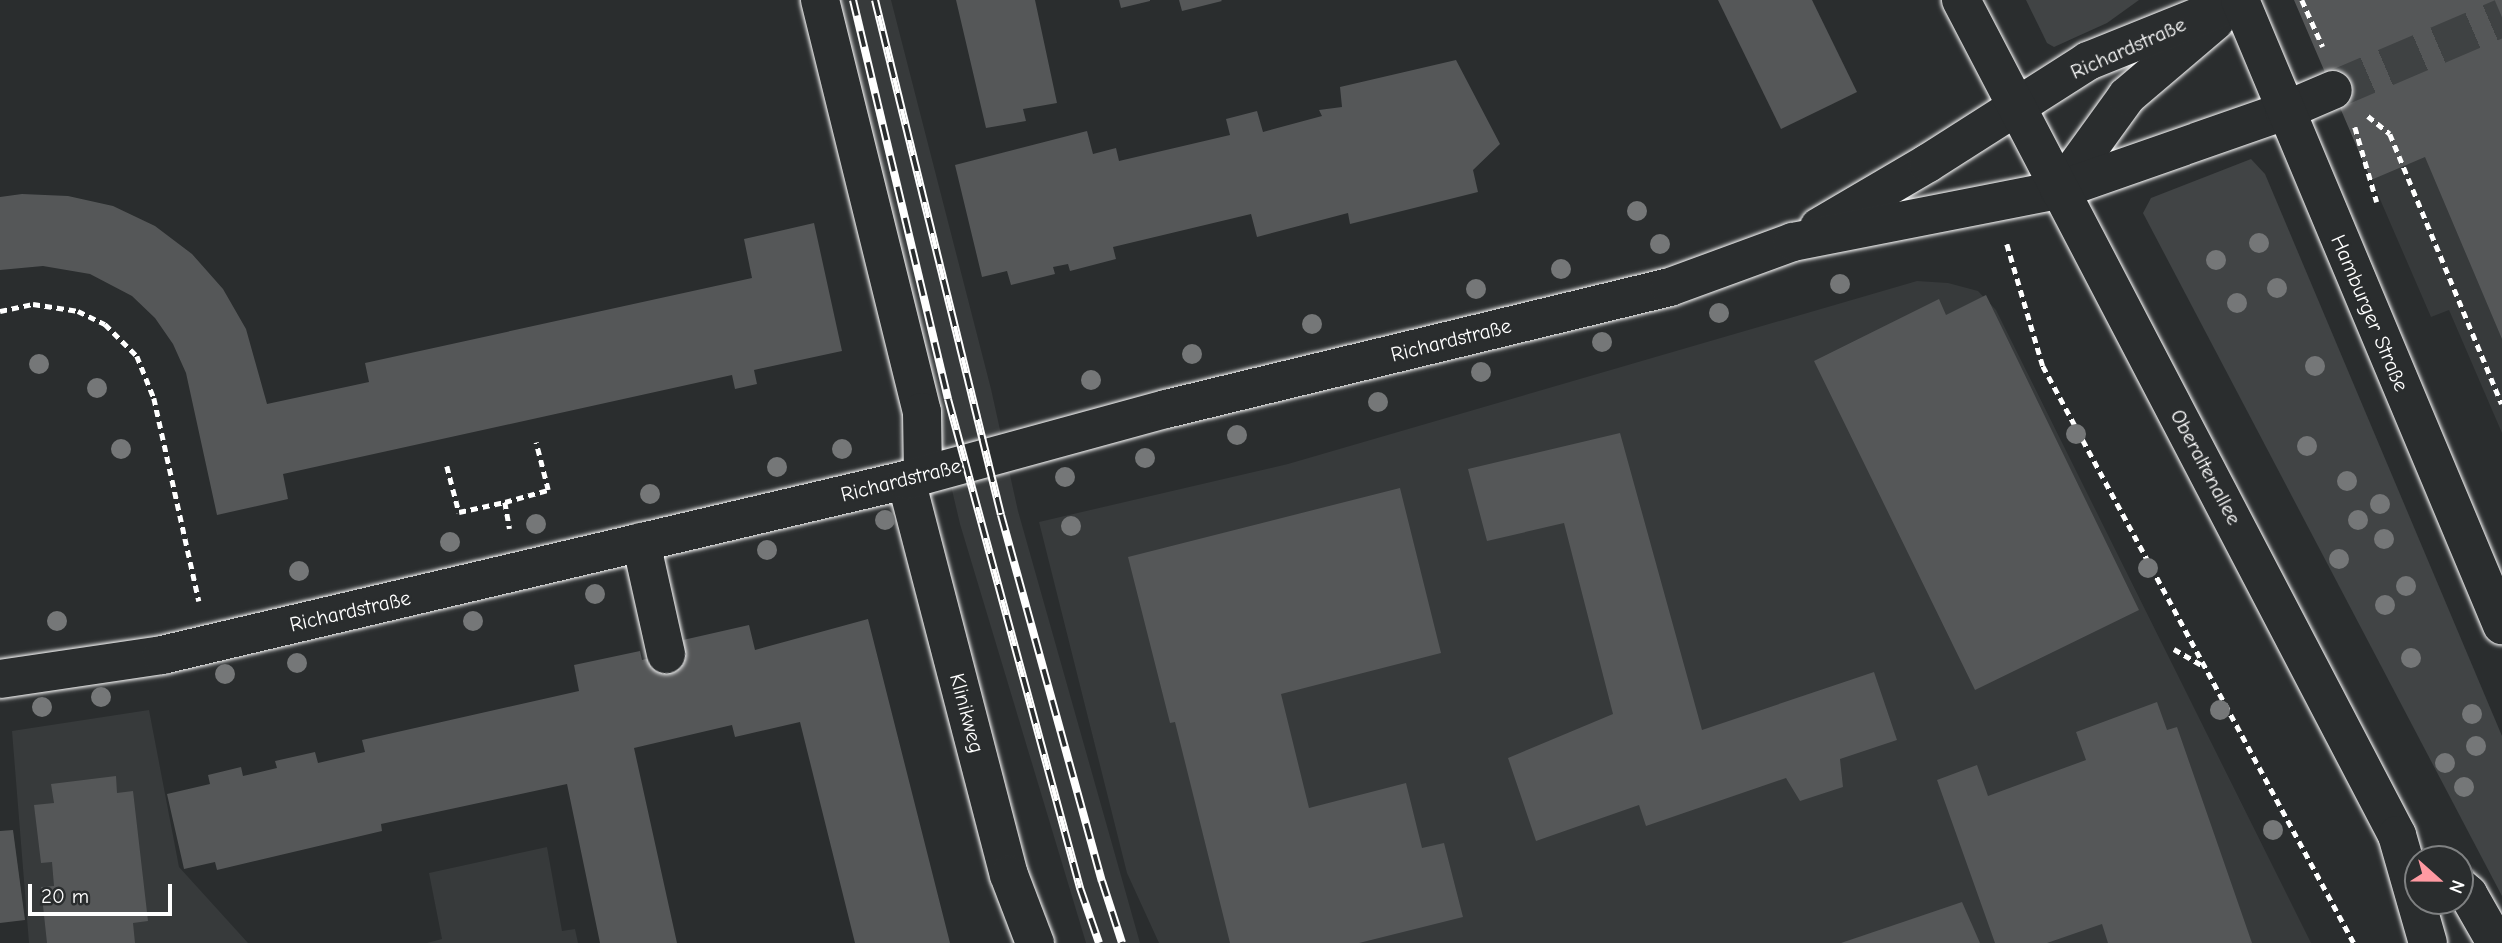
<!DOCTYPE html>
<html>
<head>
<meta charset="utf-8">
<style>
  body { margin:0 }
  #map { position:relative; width:2502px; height:943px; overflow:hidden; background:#2a2d2e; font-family:"Comic Neue",sans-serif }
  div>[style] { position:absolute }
  .built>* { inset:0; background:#373a3b }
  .green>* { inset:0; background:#414445 }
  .building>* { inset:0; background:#555758 }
  .minor-tunnel>* { height:38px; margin-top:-19px; transform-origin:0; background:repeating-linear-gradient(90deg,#3f4243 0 38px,transparent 0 57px) }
  .path>* { height:4.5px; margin-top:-2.25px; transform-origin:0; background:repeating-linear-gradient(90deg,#fff 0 7px,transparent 0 12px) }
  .roads { filter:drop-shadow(0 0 2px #fff) drop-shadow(0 0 2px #fff) }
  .minor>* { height:38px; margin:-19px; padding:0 19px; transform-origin:19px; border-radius:19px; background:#2a2d2e }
  .major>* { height:38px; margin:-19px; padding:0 19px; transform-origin:19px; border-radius:19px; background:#2a2d2e }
  .rail>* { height:8px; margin-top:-4px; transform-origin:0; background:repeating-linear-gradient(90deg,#2a2d2e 0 16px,#fff 0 32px); box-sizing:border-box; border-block:2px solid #fff }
  .trees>* { width:20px; height:20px; margin:-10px; border-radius:50%; background:#757778 }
  span { translate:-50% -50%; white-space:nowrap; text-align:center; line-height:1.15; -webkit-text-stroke:5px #2a2d2e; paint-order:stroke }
  .street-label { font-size:21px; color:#fff }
  .north { position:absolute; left:2404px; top:845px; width:70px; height:70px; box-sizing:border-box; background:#2a2d2e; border:2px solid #7f8182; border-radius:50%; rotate:111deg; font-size:19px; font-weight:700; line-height:28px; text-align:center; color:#fff }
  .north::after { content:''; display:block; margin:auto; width:24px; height:32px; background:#ff9aa2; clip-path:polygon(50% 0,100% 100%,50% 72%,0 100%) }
  .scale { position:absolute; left:28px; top:884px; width:144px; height:32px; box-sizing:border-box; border:4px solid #fff; border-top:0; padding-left:9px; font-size:21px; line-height:24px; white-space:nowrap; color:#fff; -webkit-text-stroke:5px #2a2d2e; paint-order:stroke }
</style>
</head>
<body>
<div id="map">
  <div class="built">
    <i style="clip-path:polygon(837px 0,891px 0,991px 389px,1018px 511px,1140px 943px,1086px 943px,960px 524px)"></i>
    <i style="clip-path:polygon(2502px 0,2502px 433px,2449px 310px,2431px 317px,2347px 123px)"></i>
    <i style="clip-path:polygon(1917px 281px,1948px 283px,1978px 291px,1996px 310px,2311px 943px,1159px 943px,1127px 873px,1039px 522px,1288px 464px)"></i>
    <i style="clip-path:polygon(149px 710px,179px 867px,248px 943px,29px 943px,12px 731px)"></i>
    <i style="clip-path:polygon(547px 847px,562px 931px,575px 929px,578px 943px,427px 943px,442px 939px,429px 873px)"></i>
  </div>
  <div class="green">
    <i style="clip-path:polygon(2026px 0,2139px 0,2107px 23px,2054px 47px,2047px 43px)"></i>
    <i style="clip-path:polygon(2251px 159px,2265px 174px,2502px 736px,2502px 896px,2143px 213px,2151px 198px)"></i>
  </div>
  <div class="building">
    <i style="clip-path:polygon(956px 0,1035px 0,1057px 103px,1023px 109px,1026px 121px,986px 128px)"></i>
    <i style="clip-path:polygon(1119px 0,1150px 0,1150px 1px,1121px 8px)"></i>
    <i style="clip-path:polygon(1179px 0,1221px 0,1222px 1px,1182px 11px)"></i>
    <i style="clip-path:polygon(1718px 0,1812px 0,1857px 92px,1781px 129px)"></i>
    <i style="clip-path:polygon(2294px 0,2502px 0,2502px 339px,2425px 157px,2371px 180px)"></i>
    <i style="clip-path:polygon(1456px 60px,1500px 144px,1473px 170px,1478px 192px,1350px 224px,1348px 213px,1257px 237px,1251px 214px,1113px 247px,1116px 259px,1070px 271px,1068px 264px,1053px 267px,1055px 274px,1011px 285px,1007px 271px,982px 277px,955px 165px,1087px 131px,1093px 154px,1116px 148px,1119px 161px,1230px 135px,1226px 119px,1257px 111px,1263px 132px,1322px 116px,1319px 110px,1342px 107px,1340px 87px)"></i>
    <i style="clip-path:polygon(22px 194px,68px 196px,113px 206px,155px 226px,192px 254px,223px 289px,246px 329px,267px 404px,369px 382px,365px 363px,752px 278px,744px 239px,814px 223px,842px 351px,754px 370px,757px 384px,735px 389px,732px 375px,283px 474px,288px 499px,217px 515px,186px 373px,173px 344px,155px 318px,132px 296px,90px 274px,43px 266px,0 270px,0 197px)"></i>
    <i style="clip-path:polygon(1986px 295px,2139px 610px,1975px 690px,1814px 361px,1939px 299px,1946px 315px)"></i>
    <i style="clip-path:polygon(1620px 433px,1702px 730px,1874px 672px,1897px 740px,1840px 759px,1843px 787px,1800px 801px,1786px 778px,1646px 826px,1639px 805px,1536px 841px,1508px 758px,1613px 714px,1564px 523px,1487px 541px,1468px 469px)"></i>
    <i style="clip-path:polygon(1400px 488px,1441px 653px,1281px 694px,1309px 808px,1406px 783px,1422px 848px,1444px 843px,1463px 917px,1359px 943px,1230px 943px,1175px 722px,1170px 723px,1128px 557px)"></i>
    <i style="clip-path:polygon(868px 619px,950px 943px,855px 943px,800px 722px,735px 737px,732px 725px,634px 748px,677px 943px,600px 943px,567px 784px,381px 824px,382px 831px,217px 870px,215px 862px,184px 869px,167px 794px,210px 784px,208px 775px,241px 767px,243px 776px,277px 768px,275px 761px,315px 752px,318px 763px,365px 752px,362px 740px,579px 691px,574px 665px,640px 651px,642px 660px,685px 649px,683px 640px,749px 625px,755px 650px)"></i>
    <i style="clip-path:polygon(2157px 702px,2167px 730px,2177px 727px,2252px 943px,2108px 943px,2102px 924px,2047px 943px,1995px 943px,1937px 780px,1977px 765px,1988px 796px,2086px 760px,2076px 732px)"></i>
    <i style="clip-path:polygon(116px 776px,117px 793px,133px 791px,148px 921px,133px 923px,135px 943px,47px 943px,41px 887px,54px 886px,52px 862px,41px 863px,34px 805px,54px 803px,51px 784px)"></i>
    <i style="clip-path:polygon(13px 830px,25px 920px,0 923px,0 831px)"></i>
    <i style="clip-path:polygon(1962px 902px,1980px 943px,1841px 943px)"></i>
  </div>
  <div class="minor-tunnel">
    <i style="left:2333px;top:90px;width:184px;rotate:-23.1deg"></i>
  </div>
  <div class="path">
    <i style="left:2302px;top:0;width:51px;rotate:65.9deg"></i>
    <i style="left:2368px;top:116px;width:28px;rotate:39deg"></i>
    <i style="left:2390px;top:134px;width:292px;rotate:67.5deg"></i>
    <i style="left:2355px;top:127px;width:78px;rotate:73.7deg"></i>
    <i style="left:2007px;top:244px;width:127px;rotate:73.6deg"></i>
    <i style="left:2043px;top:366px;width:655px;rotate:61.68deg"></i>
    <i style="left:0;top:311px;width:34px;rotate:-12deg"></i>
    <i style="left:33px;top:304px;width:46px;rotate:8.8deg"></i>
    <i style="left:78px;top:311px;width:30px;rotate:26deg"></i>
    <i style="left:105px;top:324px;width:45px;rotate:45deg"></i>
    <i style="left:137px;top:356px;width:45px;rotate:68deg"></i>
    <i style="left:154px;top:398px;width:208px;rotate:77.5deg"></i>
    <i style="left:447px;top:466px;width:48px;rotate:75.4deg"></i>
    <i style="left:459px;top:512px;width:47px;rotate:-12.3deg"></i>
    <i style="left:505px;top:502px;width:27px;rotate:80deg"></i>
    <i style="left:505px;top:502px;width:45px;rotate:-15.6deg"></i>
    <i style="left:548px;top:490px;width:49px;rotate:-104.3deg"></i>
    <i style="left:2174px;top:649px;width:34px;rotate:30deg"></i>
  </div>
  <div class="roads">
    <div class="minor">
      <i style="left:820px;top:0;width:424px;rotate:76.1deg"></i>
      <i style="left:922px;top:412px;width:63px;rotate:89.1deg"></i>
      <i style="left:2059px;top:190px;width:116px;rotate:-54.1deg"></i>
      <i style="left:2127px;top:96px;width:116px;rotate:-40.4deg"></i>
      <i style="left:1819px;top:227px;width:126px;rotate:-30.4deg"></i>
      <i style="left:1928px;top:163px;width:190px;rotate:-32.5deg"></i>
      <i style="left:2088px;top:61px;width:164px;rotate:-21.9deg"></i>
      <i style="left:906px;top:480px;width:408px;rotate:75.4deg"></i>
      <i style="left:1009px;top:875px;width:73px;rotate:69.1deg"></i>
      <i style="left:641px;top:542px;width:115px;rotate:77.4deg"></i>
      <i style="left:0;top:679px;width:164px;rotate:-8.4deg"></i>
      <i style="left:162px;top:655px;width:764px;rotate:-13.24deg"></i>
      <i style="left:906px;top:480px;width:270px;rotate:-15.3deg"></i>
      <i style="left:1166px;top:409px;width:519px;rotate:-13.61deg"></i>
      <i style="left:1670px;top:287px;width:131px;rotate:-20.1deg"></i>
      <i style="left:1793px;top:242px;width:271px;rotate:-11.1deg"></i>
      <i style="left:2059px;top:190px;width:238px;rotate:-19.3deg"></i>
      <i style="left:2284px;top:111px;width:53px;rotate:-23.2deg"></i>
    </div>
    <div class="major">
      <i style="left:1961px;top:0;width:942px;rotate:62.43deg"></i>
      <i style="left:2397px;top:835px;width:112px;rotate:74deg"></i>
      <i style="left:2240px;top:0;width:678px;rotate:67.26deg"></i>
      <i style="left:2460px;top:887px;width:11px;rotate:41deg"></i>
      <i style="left:2468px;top:894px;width:56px;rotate:60.3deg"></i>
    </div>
  </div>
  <div class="rail">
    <i style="left:853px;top:0;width:410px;rotate:76.6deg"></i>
    <i style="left:948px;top:399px;width:507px;rotate:74.89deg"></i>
    <i style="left:1080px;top:888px;width:58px;rotate:70.9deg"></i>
    <i style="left:875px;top:0;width:530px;rotate:76.25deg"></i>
    <i style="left:1001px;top:515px;width:380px;rotate:74.6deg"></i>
    <i style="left:1102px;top:881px;width:65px;rotate:72.1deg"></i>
  </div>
  <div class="trees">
    <i style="left:1637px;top:211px"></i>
    <i style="left:2259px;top:243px"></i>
    <i style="left:1660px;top:244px"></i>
    <i style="left:2216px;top:260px"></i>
    <i style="left:1561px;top:269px"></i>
    <i style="left:1840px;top:284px"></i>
    <i style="left:2277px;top:288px"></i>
    <i style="left:1476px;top:289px"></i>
    <i style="left:2237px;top:303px"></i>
    <i style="left:1719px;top:313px"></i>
    <i style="left:1312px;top:324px"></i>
    <i style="left:1602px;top:342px"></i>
    <i style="left:1192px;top:354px"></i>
    <i style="left:39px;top:364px"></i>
    <i style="left:2315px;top:366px"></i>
    <i style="left:1481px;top:372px"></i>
    <i style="left:1091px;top:380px"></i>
    <i style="left:97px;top:388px"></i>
    <i style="left:1378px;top:402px"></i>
    <i style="left:2076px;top:434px"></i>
    <i style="left:1237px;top:435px"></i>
    <i style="left:2307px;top:446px"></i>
    <i style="left:121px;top:449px"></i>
    <i style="left:842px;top:449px"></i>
    <i style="left:1145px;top:458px"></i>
    <i style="left:777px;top:467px"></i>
    <i style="left:1065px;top:477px"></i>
    <i style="left:2347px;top:481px"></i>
    <i style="left:650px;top:494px"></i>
    <i style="left:2380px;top:504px"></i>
    <i style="left:885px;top:520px"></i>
    <i style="left:2358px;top:520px"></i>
    <i style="left:536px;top:524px"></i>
    <i style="left:1071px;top:526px"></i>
    <i style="left:2384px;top:539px"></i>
    <i style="left:450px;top:542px"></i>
    <i style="left:767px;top:550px"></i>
    <i style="left:2339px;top:559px"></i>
    <i style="left:2148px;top:568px"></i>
    <i style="left:299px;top:571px"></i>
    <i style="left:2406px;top:586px"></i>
    <i style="left:595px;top:594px"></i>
    <i style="left:2385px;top:605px"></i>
    <i style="left:57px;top:621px"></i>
    <i style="left:473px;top:621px"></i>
    <i style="left:2411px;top:658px"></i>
    <i style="left:297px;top:663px"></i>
    <i style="left:225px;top:674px"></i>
    <i style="left:101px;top:697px"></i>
    <i style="left:42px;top:707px"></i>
    <i style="left:2220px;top:710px"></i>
    <i style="left:2472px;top:714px"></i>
    <i style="left:2476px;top:746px"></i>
    <i style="left:2445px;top:763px"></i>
    <i style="left:2464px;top:787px"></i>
    <i style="left:2273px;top:830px"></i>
  </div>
  <div class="street-label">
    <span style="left:2128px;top:48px;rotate:-24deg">Richardstraße</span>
    <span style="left:2370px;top:313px;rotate:67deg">Hamburger Straße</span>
    <span style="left:1451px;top:340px;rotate:-14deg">Richardstraße</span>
    <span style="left:2206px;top:467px;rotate:62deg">Oberaltenallee</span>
    <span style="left:901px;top:480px;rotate:-14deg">Richardstraße</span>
    <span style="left:350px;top:611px;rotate:-13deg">Richardstraße</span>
    <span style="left:967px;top:713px;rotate:75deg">Klinikweg</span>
  </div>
  <div class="north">N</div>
  <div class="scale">20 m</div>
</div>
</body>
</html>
